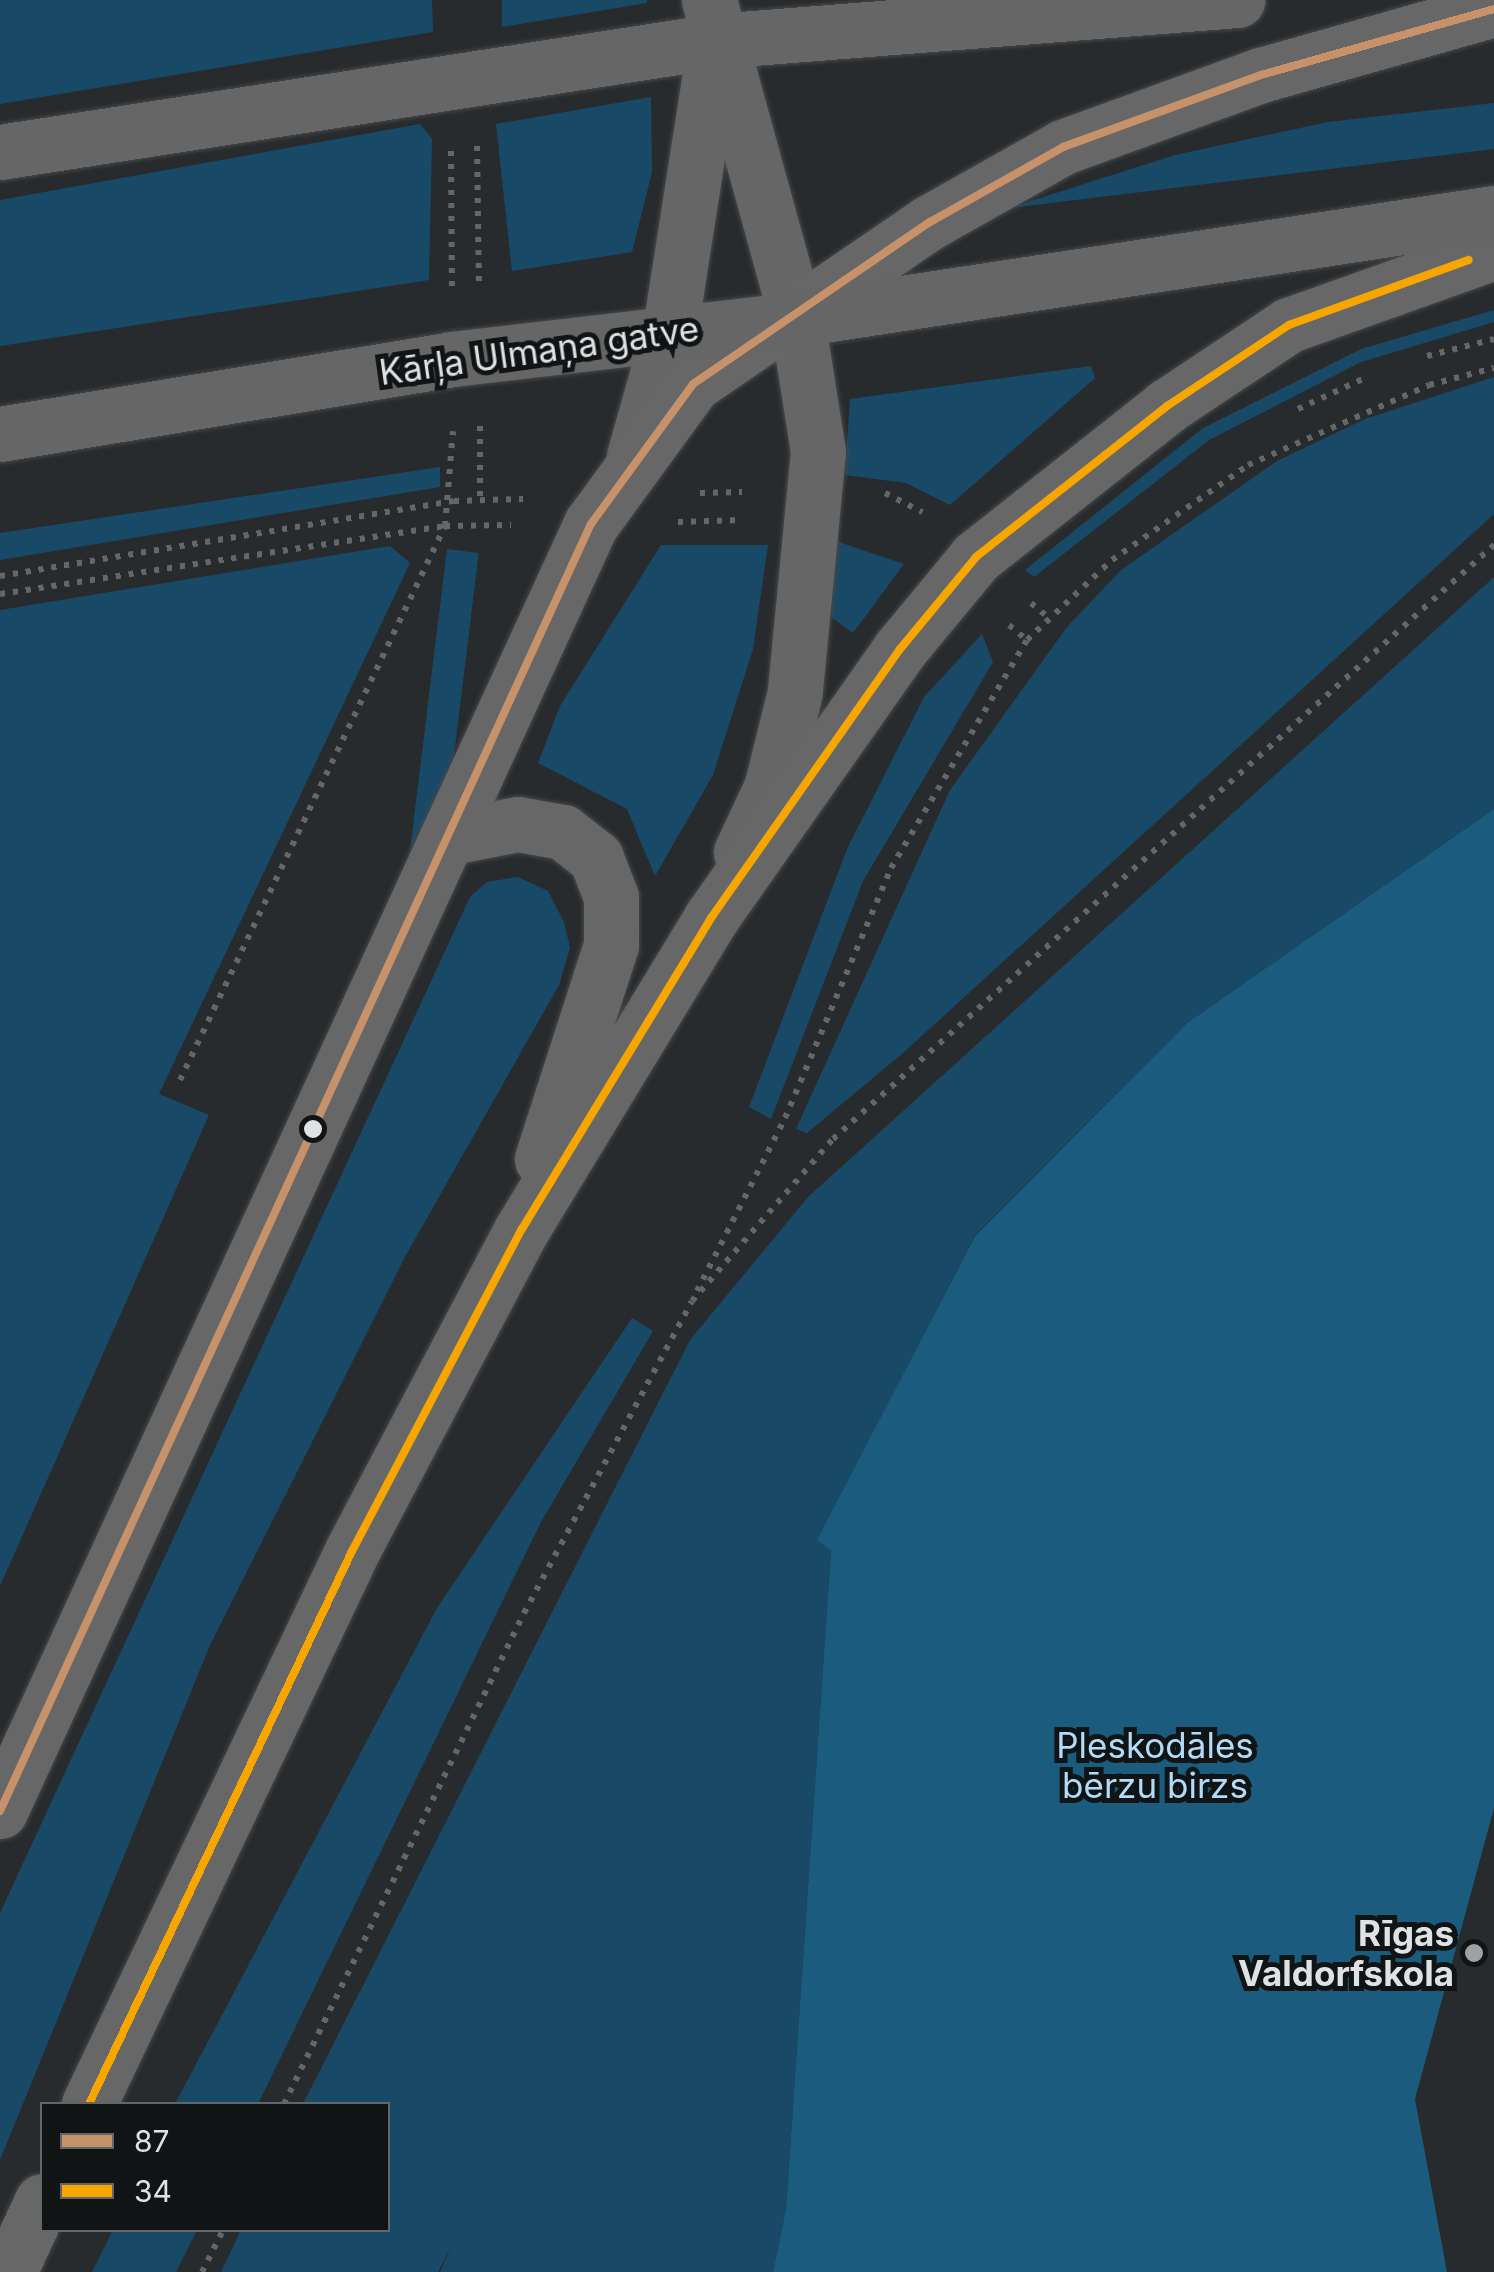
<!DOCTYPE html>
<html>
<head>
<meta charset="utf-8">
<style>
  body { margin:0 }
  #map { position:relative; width:1494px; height:2272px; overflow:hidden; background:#282b2d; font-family:Inter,sans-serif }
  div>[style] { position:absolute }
  .green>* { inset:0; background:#184a67; transform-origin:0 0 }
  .forest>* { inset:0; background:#1b5b7d }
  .path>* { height:6px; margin-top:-3px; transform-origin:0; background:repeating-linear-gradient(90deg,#656667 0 5px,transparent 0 13px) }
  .roads { filter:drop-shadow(0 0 2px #46484a) drop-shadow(0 0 2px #46484a) }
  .tertiary>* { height:55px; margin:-27.5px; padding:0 27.5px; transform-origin:27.5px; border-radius:27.5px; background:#676667 }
  .primary>* { height:55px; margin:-27.5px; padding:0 27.5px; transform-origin:27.5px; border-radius:27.5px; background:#686768 }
  .trunk>* { height:55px; margin:-27.5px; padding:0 27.5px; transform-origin:27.5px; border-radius:27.5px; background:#666 }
  .bus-1>* { height:8px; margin:-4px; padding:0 4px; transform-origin:4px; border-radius:4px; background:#c7916a }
  .bus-2>* { height:8px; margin:-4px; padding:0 4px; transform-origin:4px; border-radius:4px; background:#f7a600 }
  .dots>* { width:28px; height:28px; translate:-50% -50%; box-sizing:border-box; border:5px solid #111415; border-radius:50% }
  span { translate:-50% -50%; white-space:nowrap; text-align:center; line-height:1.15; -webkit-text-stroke:10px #111415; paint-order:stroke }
  .street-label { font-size:35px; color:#dfe2e5 }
  .park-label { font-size:35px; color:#b2dbf8 }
  .poi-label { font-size:35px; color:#dfe2e5; font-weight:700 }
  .right { translate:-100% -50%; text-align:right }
  .legend { position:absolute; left:40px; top:2102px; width:350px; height:130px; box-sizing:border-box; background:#111415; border:2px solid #636668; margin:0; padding:12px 18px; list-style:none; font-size:30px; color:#dfe2e5 }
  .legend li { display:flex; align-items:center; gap:20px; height:50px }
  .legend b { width:50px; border:2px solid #636668 }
</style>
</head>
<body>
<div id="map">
  <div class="green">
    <i style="clip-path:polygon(0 0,432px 0,433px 32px,0 104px)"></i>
    <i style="clip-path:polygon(502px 0,647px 0,647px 3px,502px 27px)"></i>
    <i style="clip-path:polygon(651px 97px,652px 172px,632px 252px,512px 271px,496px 124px)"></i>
    <i style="clip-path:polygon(1494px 103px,1494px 149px,1009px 208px,1175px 155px,1328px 122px)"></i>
    <i style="clip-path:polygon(420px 124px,432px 139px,429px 280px,0 346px,0 200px)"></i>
    <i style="clip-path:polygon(1494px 310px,1494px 322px,1361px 362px,1209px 440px,1034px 577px,1025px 570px,1203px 428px,1361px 349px)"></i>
    <i style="clip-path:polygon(1091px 366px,1095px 378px,950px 505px,906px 483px,845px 475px,850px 399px)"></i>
    <i style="clip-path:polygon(1494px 377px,1494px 514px,903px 1053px,807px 1133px,796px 1129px,950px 790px,1067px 627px,1121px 570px,1277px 461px,1365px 419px)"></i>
    <i style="clip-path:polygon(440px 467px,440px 487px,0 560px,0 533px)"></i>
    <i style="clip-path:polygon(836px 541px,904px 564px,853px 633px,831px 617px)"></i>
    <i style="clip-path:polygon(661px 545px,768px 545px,753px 649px,713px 775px,655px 876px,627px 809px,538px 763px,560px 706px)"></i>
    <i style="clip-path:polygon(390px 546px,410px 563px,159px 1094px,209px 1115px,0 1586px,0 610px)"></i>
    <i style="left:447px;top:549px;width:32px;height:369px;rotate:7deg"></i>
    <i style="clip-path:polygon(1494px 577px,1494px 809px,1187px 1023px,975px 1235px,818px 1540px,831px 1549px,786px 2209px,773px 2272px,440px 2272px,451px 2247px,438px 2272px,221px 2272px,241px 2230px,388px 2230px,388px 2104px,303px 2104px,690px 1340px,808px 1197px)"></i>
    <i style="clip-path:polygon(982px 634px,993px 662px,863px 881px,771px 1119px,749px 1107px,847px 849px,924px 697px)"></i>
    <i style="clip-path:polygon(518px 877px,548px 891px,564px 922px,570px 948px,559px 985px,406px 1255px,210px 1645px,0 2160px,0 1913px,470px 897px,487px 882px)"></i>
    <i style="clip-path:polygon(632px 1318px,653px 1331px,541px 1522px,258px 2104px,175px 2104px,437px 1608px)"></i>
    <i style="clip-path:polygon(113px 2230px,197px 2230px,176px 2272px,92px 2272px)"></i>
  </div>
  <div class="forest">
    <i style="clip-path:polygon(1494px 809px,1494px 1808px,1415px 2099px,1447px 2272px,773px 2272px,786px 2209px,831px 1550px,817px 1540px,975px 1236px,1187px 1023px)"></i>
  </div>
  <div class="path">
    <i style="left:477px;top:146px;width:138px;rotate:89.2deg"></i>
    <i style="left:451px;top:151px;width:138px;rotate:89.6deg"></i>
    <i style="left:1427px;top:356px;width:69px;rotate:-14.2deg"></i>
    <i style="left:1298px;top:409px;width:72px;rotate:-24.8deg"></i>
    <i style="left:480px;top:426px;width:75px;rotate:90deg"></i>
    <i style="left:700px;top:493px;width:42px;rotate:-1.4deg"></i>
    <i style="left:885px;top:493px;width:42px;rotate:27.2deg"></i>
    <i style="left:678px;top:522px;width:63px;rotate:-1.8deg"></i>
    <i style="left:0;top:576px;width:460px;rotate:-9.4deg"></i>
    <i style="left:454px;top:501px;width:69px;rotate:-1.7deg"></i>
    <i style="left:0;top:594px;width:450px;rotate:-8.7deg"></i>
    <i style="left:445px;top:526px;width:66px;rotate:-0.9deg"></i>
    <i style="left:1031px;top:603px;width:23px;rotate:40deg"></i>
    <i style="left:1009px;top:625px;width:23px;rotate:40deg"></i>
    <i style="left:180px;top:1080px;width:614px;rotate:-64.44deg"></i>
    <i style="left:445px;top:526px;width:95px;rotate:-85.2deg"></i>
    <i style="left:697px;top:1291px;width:194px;rotate:-63deg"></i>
    <i style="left:785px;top:1118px;width:272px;rotate:-67deg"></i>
    <i style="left:891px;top:868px;width:265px;rotate:-59.2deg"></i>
    <i style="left:1027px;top:640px;width:117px;rotate:-43.3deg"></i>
    <i style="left:1112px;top:560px;width:166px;rotate:-34.9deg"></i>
    <i style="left:1248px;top:465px;width:198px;rotate:-23.8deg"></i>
    <i style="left:1429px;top:385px;width:67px;rotate:-14.7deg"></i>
    <i style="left:284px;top:2104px;width:547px;rotate:-63.95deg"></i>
    <i style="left:524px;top:1613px;width:354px;rotate:-61.7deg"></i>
    <i style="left:692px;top:1301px;width:215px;rotate:-49deg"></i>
    <i style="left:833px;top:1139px;width:889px;rotate:-41.94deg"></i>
    <i style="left:202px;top:2272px;width:47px;rotate:-63.4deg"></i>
  </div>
  <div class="roads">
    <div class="tertiary">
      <i style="left:709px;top:0;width:331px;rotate:74.6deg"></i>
      <i style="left:797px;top:319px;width:134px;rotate:81deg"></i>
      <i style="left:818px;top:451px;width:242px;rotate:95.5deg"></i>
      <i style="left:795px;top:692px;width:99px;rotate:104deg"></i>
      <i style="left:771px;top:788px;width:71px;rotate:115.1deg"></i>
      <i style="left:634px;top:456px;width:132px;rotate:-74.2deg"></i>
      <i style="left:670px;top:329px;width:278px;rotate:-81.1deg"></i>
    </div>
    <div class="primary">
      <i style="left:451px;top:837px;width:68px;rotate:-11deg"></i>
      <i style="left:518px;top:824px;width:46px;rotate:10.1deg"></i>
      <i style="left:563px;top:832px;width:42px;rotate:38.2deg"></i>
      <i style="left:596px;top:858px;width:42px;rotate:69deg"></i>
      <i style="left:611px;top:897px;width:48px;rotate:90deg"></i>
      <i style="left:611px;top:945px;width:225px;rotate:107.9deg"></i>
      <i style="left:0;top:1811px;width:1416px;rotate:-65.34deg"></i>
      <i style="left:591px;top:524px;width:173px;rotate:-53.9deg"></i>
      <i style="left:693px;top:384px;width:287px;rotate:-34.4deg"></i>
      <i style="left:930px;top:222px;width:153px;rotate:-29.4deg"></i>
      <i style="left:1063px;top:147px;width:211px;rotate:-20deg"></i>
      <i style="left:1261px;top:75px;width:242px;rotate:-15.8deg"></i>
      <i style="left:89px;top:2104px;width:612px;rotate:-64.56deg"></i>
      <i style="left:352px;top:1551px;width:364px;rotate:-62.2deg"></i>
      <i style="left:522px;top:1229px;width:364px;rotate:-58.7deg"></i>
      <i style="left:711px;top:918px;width:329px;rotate:-54.9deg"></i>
      <i style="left:900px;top:649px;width:119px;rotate:-50.4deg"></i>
      <i style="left:976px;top:557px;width:243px;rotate:-38.3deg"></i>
      <i style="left:1167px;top:406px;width:146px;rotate:-33.6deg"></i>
      <i style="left:1289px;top:325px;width:218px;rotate:-19.6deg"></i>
      <i style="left:9px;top:2272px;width:78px;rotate:-65.1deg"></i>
    </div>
    <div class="trunk">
      <i style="left:0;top:152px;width:724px;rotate:-8.82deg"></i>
      <i style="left:715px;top:41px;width:524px;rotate:-4.49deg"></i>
      <i style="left:0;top:434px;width:458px;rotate:-9.4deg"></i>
      <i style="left:452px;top:359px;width:347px;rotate:-6.6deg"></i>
      <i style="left:797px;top:319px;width:705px;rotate:-8.65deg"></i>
    </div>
  </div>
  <div class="bus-1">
    <i style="left:0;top:1811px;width:1416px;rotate:-65.34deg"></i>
    <i style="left:591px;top:524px;width:173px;rotate:-53.9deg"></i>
    <i style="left:693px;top:384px;width:287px;rotate:-34.4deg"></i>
    <i style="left:930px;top:222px;width:153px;rotate:-29.4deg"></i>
    <i style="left:1063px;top:147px;width:211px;rotate:-20deg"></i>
    <i style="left:1261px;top:75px;width:242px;rotate:-15.8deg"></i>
  </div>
  <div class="bus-2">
    <i style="left:89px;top:2104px;width:612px;rotate:-64.56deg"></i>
    <i style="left:352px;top:1551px;width:364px;rotate:-62.2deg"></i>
    <i style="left:522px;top:1229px;width:364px;rotate:-58.7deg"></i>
    <i style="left:711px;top:918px;width:329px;rotate:-54.9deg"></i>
    <i style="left:900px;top:649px;width:119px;rotate:-50.4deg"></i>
    <i style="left:976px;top:557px;width:243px;rotate:-38.3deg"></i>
    <i style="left:1167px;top:406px;width:146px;rotate:-33.6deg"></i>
    <i style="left:1289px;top:325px;width:191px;rotate:-19.9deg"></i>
  </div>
  <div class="dots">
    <i style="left:313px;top:1129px;background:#dfe2e5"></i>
    <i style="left:1474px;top:1953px;background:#9fa2a5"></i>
  </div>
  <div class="street-label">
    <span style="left:539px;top:350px;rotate:-8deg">Kārļa Ulmaņa gatve</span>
  </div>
  <div class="park-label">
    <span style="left:1155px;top:1765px">Pleskodāles<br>bērzu birzs</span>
  </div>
  <div class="poi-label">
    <span class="right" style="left:1454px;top:1953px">Rīgas<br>Valdorfskola</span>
  </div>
  <ul class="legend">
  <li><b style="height:12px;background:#c7916a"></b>87</li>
  <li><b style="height:12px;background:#f7a600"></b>34</li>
  </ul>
</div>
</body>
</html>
